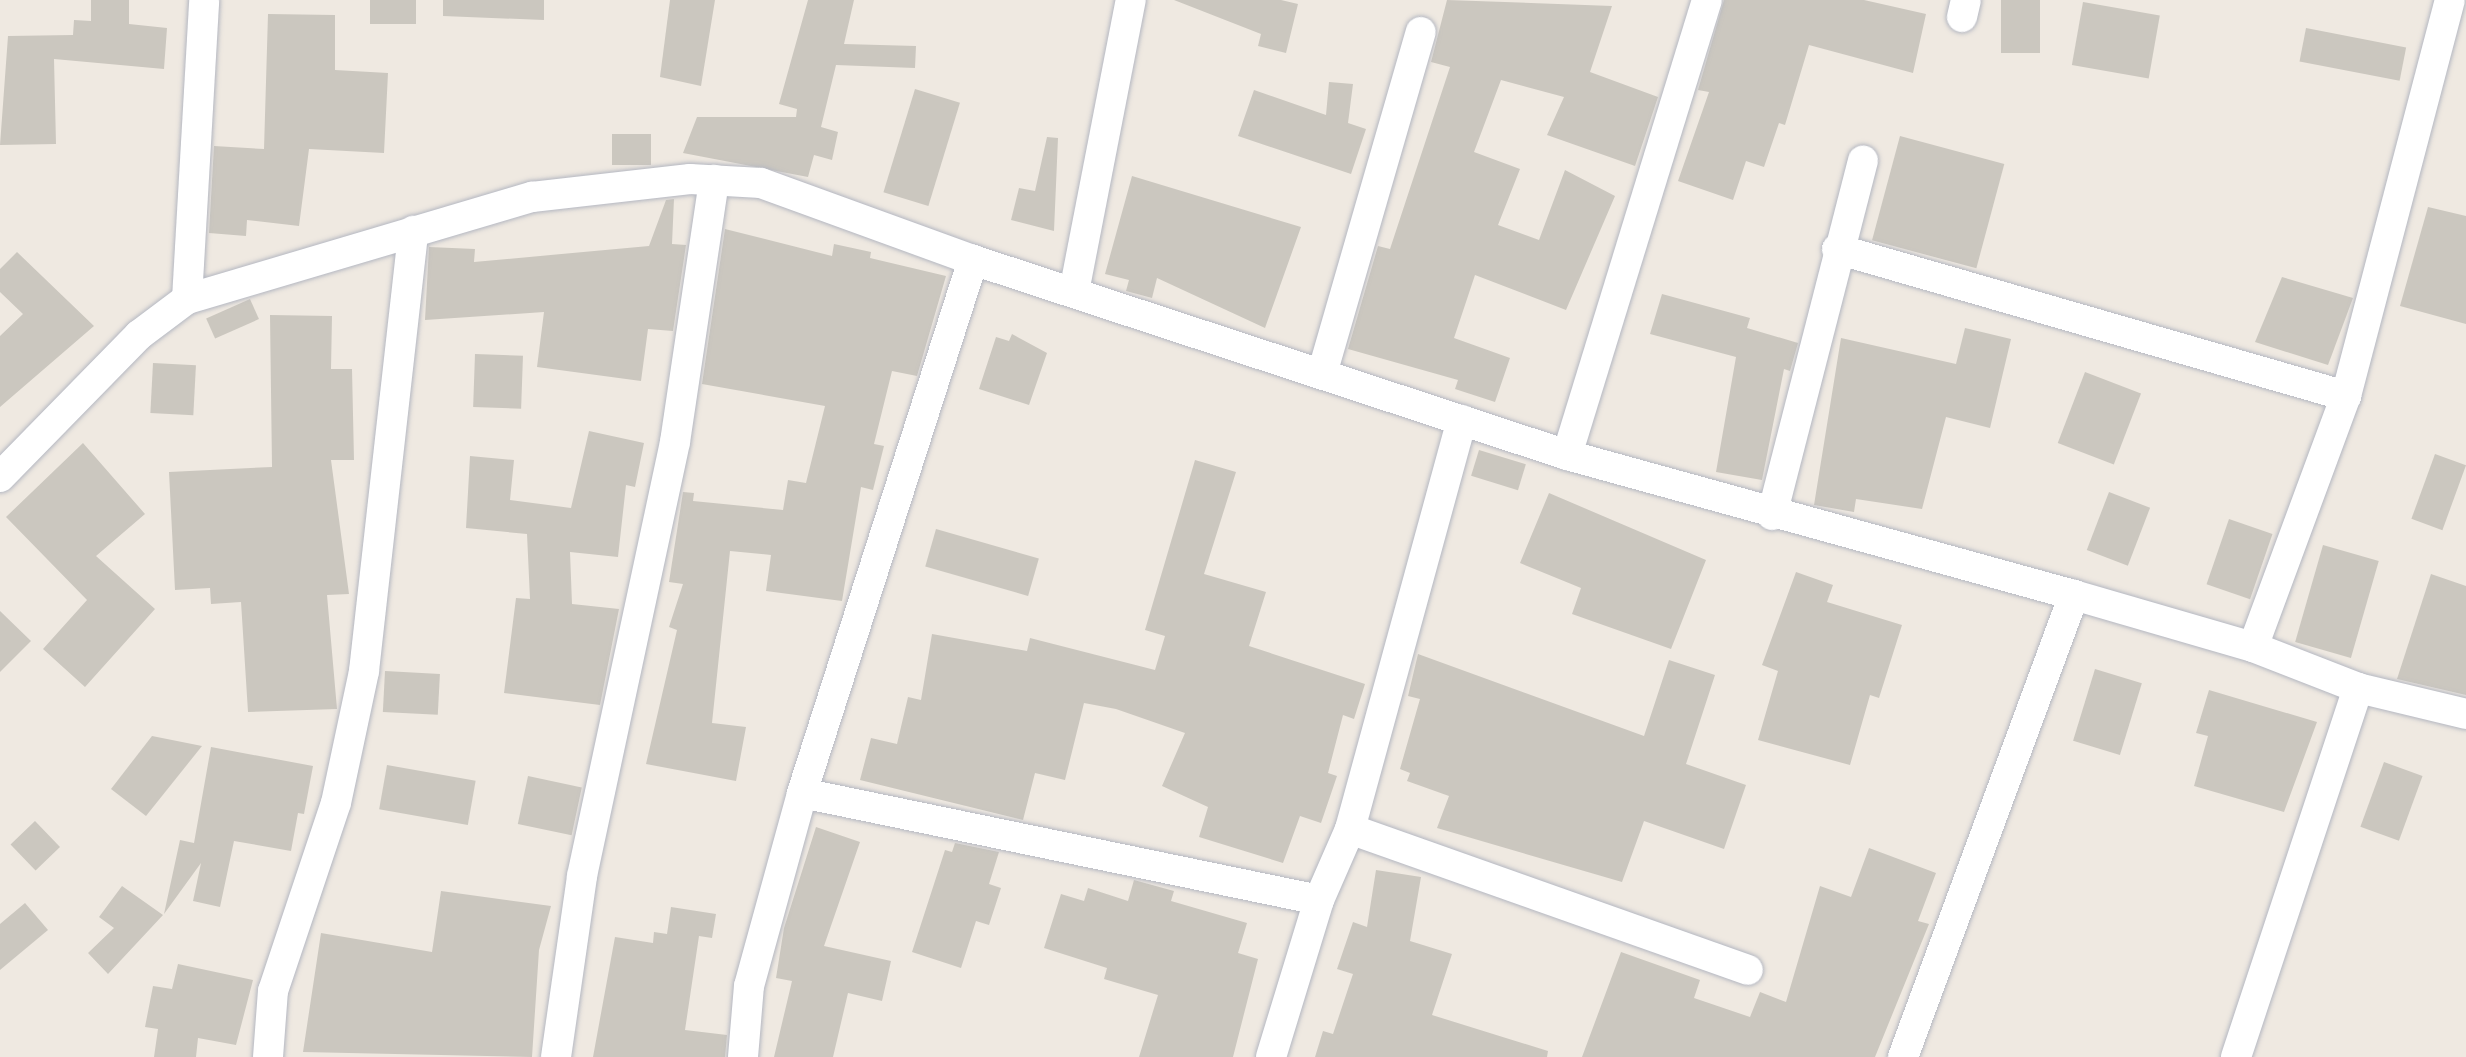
<!DOCTYPE html>
<html>
<head>
<meta charset="utf-8">
<style>
  body { margin:0 }
  #map { position:relative; width:2466px; height:1057px; overflow:hidden; background:#efe9e1; font-family:Manrope,sans-serif }
  div>[style] { position:absolute }
  .building>* { inset:0; background:#cbc7bf; transform-origin:0 0 }
  .roads { filter:drop-shadow(0 0 2px #b4b7c1) drop-shadow(0 0 2px #b4b7c1) }
  .street>* { height:30px; margin:-15px; padding:0 15px; transform-origin:15px; border-radius:15px; background:#fff }
  span { translate:-50% -50%; white-space:nowrap; text-align:center; line-height:1.15; -webkit-text-stroke:6px #fff; paint-order:stroke }
</style>
</head>
<body>
<div id="map">
  <div class="building">
    <i style="clip-path:polygon(91px 0,129px 0,129px 24px,167px 28px,164px 69px,54px 59px,56px 144px,0 145px,8px 36px,73px 35px,74px 20px,91px 21px)"></i>
    <i style="left:370px;top:0;width:46px;height:24px"></i>
    <i style="clip-path:polygon(443px 0,544px 0,544px 20px,443px 16px)"></i>
    <i style="clip-path:polygon(670px 0,715px 0,701px 86px,660px 77px)"></i>
    <i style="clip-path:polygon(808px 0,854px 0,844px 44px,916px 46px,915px 68px,836px 65px,821px 127px,838px 132px,832px 160px,814px 155px,808px 177px,683px 153px,697px 117px,796px 117px,797px 109px,779px 104px)"></i>
    <i style="clip-path:polygon(1174px 0,1281px 0,1298px 4px,1286px 53px,1258px 46px,1261px 34px)"></i>
    <i style="clip-path:polygon(1447px 0,1612px 6px,1590px 72px,1658px 97px,1635px 166px,1547px 135px,1564px 97px,1501px 80px,1474px 152px,1520px 169px,1498px 225px,1539px 240px,1565px 170px,1615px 196px,1566px 310px,1475px 275px,1454px 338px,1510px 358px,1495px 402px,1455px 389px,1458px 380px,1348px 349px,1378px 246px,1390px 249px,1450px 67px,1431px 62px)"></i>
    <i style="clip-path:polygon(1724px 0,1864px 0,1926px 14px,1913px 73px,1809px 45px,1785px 125px,1779px 123px,1764px 167px,1746px 161px,1733px 200px,1678px 181px,1709px 92px,1698px 90px)"></i>
    <i style="left:2001px;top:0;width:39px;height:53px"></i>
    <i style="left:2083px;top:2px;width:78px;height:64px;rotate:10deg"></i>
    <i style="clip-path:polygon(268px 14px,335px 15px,335px 70px,388px 73px,384px 153px,309px 149px,299px 226px,247px 220px,246px 236px,209px 233px,214px 146px,264px 149px)"></i>
    <i style="left:2306px;top:28px;width:102px;height:34px;rotate:11deg"></i>
    <i style="clip-path:polygon(1329px 82px,1353px 84px,1348px 123px,1366px 129px,1351px 174px,1238px 136px,1254px 90px,1326px 115px)"></i>
    <i style="left:915px;top:89px;width:47px;height:108px;rotate:17deg"></i>
    <i style="left:651px;top:134px;width:31px;height:39px;rotate:90deg"></i>
    <i style="left:1900px;top:136px;width:108px;height:108px;rotate:15deg"></i>
    <i style="clip-path:polygon(1047px 137px,1058px 138px,1054px 231px,1011px 220px,1019px 188px,1035px 191px)"></i>
    <i style="clip-path:polygon(1132px 176px,1301px 227px,1265px 328px,1157px 278px,1152px 298px,1126px 291px,1129px 280px,1105px 274px)"></i>
    <i style="clip-path:polygon(674px 199px,672px 244px,686px 245px,673px 331px,648px 329px,641px 381px,537px 367px,544px 312px,425px 320px,429px 247px,475px 249px,474px 262px,649px 246px,666px 200px)"></i>
    <i style="clip-path:polygon(2428px 207px,2466px 216px,2466px 324px,2400px 306px)"></i>
    <i style="clip-path:polygon(725px 229px,832px 256px,834px 244px,871px 252px,870px 258px,946px 276px,917px 376px,892px 371px,874px 444px,884px 446px,873px 490px,861px 487px,842px 601px,766px 591px,771px 555px,730px 551px,712px 723px,746px 727px,736px 781px,646px 764px,677px 630px,669px 627px,683px 584px,669px 582px,683px 492px,694px 493px,693px 501px,783px 510px,788px 480px,806px 483px,825px 406px,702px 384px)"></i>
    <i style="clip-path:polygon(17px 252px,94px 326px,0 407px,0 336px,23px 314px,0 292px,0 269px)"></i>
    <i style="clip-path:polygon(2282px 277px,2353px 298px,2328px 365px,2255px 342px)"></i>
    <i style="clip-path:polygon(1662px 294px,1750px 318px,1747px 328px,1798px 343px,1790px 371px,1784px 369px,1762px 480px,1716px 472px,1736px 357px,1650px 334px)"></i>
    <i style="left:250px;top:299px;width:22px;height:48px;rotate:66deg"></i>
    <i style="clip-path:polygon(270px 315px,332px 316px,331px 369px,352px 369px,354px 460px,331px 460px,349px 594px,327px 595px,337px 709px,248px 712px,241px 602px,211px 604px,210px 588px,175px 590px,169px 472px,272px 467px)"></i>
    <i style="clip-path:polygon(1965px 328px,2011px 339px,1990px 428px,1946px 417px,1922px 509px,1856px 499px,1854px 512px,1814px 505px,1841px 338px,1956px 364px)"></i>
    <i style="clip-path:polygon(1012px 334px,1047px 353px,1029px 405px,979px 389px,996px 337px,1009px 341px)"></i>
    <i style="left:475px;top:354px;width:48px;height:53px;rotate:2deg"></i>
    <i style="left:153px;top:363px;width:43px;height:50px;rotate:3deg"></i>
    <i style="left:2085px;top:372px;width:60px;height:76px;rotate:21deg"></i>
    <i style="clip-path:polygon(589px 431px,644px 443px,635px 487px,626px 485px,618px 557px,570px 552px,572px 604px,619px 609px,600px 705px,504px 693px,516px 598px,530px 599px,527px 534px,466px 528px,470px 456px,514px 460px,510px 500px,571px 508px)"></i>
    <i style="clip-path:polygon(83px 443px,145px 514px,96px 556px,155px 609px,85px 687px,43px 649px,87px 600px,6px 517px)"></i>
    <i style="left:1479px;top:450px;width:49px;height:27px;rotate:17deg"></i>
    <i style="left:2435px;top:454px;width:33px;height:69px;rotate:20deg"></i>
    <i style="clip-path:polygon(1195px 460px,1236px 472px,1204px 574px,1266px 592px,1249px 646px,1365px 684px,1354px 719px,1343px 715px,1328px 773px,1337px 776px,1321px 823px,1300px 816px,1283px 863px,1199px 837px,1208px 807px,1162px 786px,1185px 733px,1116px 709px,1084px 703px,1065px 780px,1035px 773px,1023px 820px,860px 780px,871px 738px,897px 744px,908px 697px,921px 700px,932px 634px,1027px 651px,1030px 638px,1155px 670px,1165px 636px,1145px 630px)"></i>
    <i style="left:2109px;top:492px;width:44px;height:62px;rotate:21deg"></i>
    <i style="clip-path:polygon(1549px 493px,1706px 560px,1671px 649px,1572px 614px,1581px 588px,1520px 563px)"></i>
    <i style="left:2229px;top:519px;width:46px;height:69px;rotate:19deg"></i>
    <i style="left:936px;top:529px;width:107px;height:39px;rotate:16deg"></i>
    <i style="left:2323px;top:545px;width:58px;height:101px;rotate:16deg"></i>
    <i style="clip-path:polygon(1796px 572px,1833px 585px,1827px 602px,1902px 625px,1879px 698px,1870px 695px,1850px 765px,1758px 740px,1778px 671px,1762px 665px)"></i>
    <i style="clip-path:polygon(2431px 574px,2466px 586px,2466px 695px,2397px 679px)"></i>
    <i style="clip-path:polygon(0 611px,31px 641px,0 672px)"></i>
    <i style="clip-path:polygon(1418px 654px,1644px 736px,1669px 660px,1715px 675px,1686px 764px,1746px 785px,1724px 849px,1644px 821px,1622px 882px,1437px 828px,1449px 796px,1407px 781px,1410px 773px,1400px 769px,1420px 699px,1408px 696px)"></i>
    <i style="left:2095px;top:669px;width:49px;height:75px;rotate:17deg"></i>
    <i style="left:385px;top:671px;width:55px;height:41px;rotate:3deg"></i>
    <i style="clip-path:polygon(2209px 690px,2317px 722px,2284px 812px,2194px 786px,2208px 736px,2196px 733px)"></i>
    <i style="clip-path:polygon(152px 736px,202px 746px,146px 816px,111px 789px)"></i>
    <i style="clip-path:polygon(211px 747px,313px 766px,304px 814px,298px 813px,291px 851px,234px 841px,220px 907px,193px 901px,201px 863px,164px 914px,180px 840px,194px 843px)"></i>
    <i style="left:2384px;top:762px;width:41px;height:69px;rotate:20deg"></i>
    <i style="left:387px;top:765px;width:90px;height:45px;rotate:10deg"></i>
    <i style="left:528px;top:776px;width:55px;height:49px;rotate:12deg"></i>
    <i style="left:35px;top:821px;width:36px;height:34px;rotate:46deg"></i>
    <i style="clip-path:polygon(816px 827px,860px 842px,824px 946px,891px 961px,882px 1001px,848px 993px,833px 1057px,774px 1057px,792px 981px,776px 978px,784px 928px)"></i>
    <i style="clip-path:polygon(955px 843px,999px 852px,989px 884px,1001px 888px,989px 925px,976px 921px,961px 968px,912px 952px,945px 850px,952px 852px)"></i>
    <i style="clip-path:polygon(1869px 848px,1936px 873px,1918px 921px,1929px 924px,1875px 1057px,1582px 1057px,1621px 952px,1700px 980px,1694px 998px,1750px 1017px,1760px 992px,1786px 1002px,1820px 886px,1851px 897px)"></i>
    <i style="clip-path:polygon(1376px 870px,1421px 877px,1410px 941px,1452px 954px,1432px 1015px,1548px 1051px,1547px 1057px,1315px 1057px,1323px 1031px,1333px 1034px,1353px 974px,1337px 969px,1353px 922px,1367px 927px)"></i>
    <i style="clip-path:polygon(1134px 880px,1174px 891px,1171px 901px,1247px 923px,1238px 953px,1258px 959px,1233px 1057px,1139px 1057px,1158px 995px,1104px 979px,1107px 968px,1044px 948px,1061px 894px,1084px 901px,1088px 888px,1128px 901px)"></i>
    <i style="clip-path:polygon(122px 886px,163px 915px,108px 974px,88px 953px,114px 928px,99px 917px)"></i>
    <i style="clip-path:polygon(441px 891px,551px 906px,539px 950px,532px 1057px,303px 1052px,321px 933px,432px 952px)"></i>
    <i style="clip-path:polygon(25px 903px,48px 930px,0 970px,0 924px)"></i>
    <i style="clip-path:polygon(671px 907px,716px 914px,712px 938px,699px 936px,685px 1030px,727px 1035px,725px 1057px,593px 1057px,615px 937px,653px 943px,654px 932px,667px 934px)"></i>
    <i style="clip-path:polygon(178px 964px,253px 980px,236px 1045px,198px 1038px,196px 1057px,154px 1057px,158px 1029px,145px 1027px,153px 986px,172px 989px)"></i>
  </div>
  <div class="roads">
    <div class="street">
      <i style="left:1962px;top:17px;width:17px;rotate:-77deg"></i>
      <i style="left:1837px;top:249px;width:530px;rotate:16.11deg"></i>
      <i style="left:1074px;top:292px;width:298px;rotate:-79deg"></i>
      <i style="left:187px;top:299px;width:299px;rotate:-86.7deg"></i>
      <i style="left:1322px;top:374px;width:356px;rotate:-73.9deg"></i>
      <i style="left:1567px;top:455px;width:476px;rotate:-72.9deg"></i>
      <i style="left:0;top:477px;width:199px;rotate:-45.6deg"></i>
      <i style="left:139px;top:335px;width:60px;rotate:-36.9deg"></i>
      <i style="left:187px;top:299px;width:360px;rotate:-16.5deg"></i>
      <i style="left:532px;top:197px;width:159px;rotate:-6.5deg"></i>
      <i style="left:690px;top:179px;width:71px;rotate:3.2deg"></i>
      <i style="left:761px;top:183px;width:226px;rotate:20deg"></i>
      <i style="left:973px;top:260px;width:625px;rotate:18.17deg"></i>
      <i style="left:1567px;top:455px;width:526px;rotate:15.44deg"></i>
      <i style="left:2074px;top:595px;width:186px;rotate:16.2deg"></i>
      <i style="left:2253px;top:647px;width:113px;rotate:21.3deg"></i>
      <i style="left:2358px;top:688px;width:111px;rotate:13.5deg"></i>
      <i style="left:1772px;top:515px;width:366px;rotate:-75.6deg"></i>
      <i style="left:2253px;top:647px;width:268px;rotate:-69.7deg"></i>
      <i style="left:2346px;top:396px;width:409px;rotate:-75.3deg"></i>
      <i style="left:802px;top:793px;width:528px;rotate:11.69deg"></i>
      <i style="left:1350px;top:829px;width:422px;rotate:19.5deg"></i>
      <i style="left:268px;top:1057px;width:66px;rotate:-85.7deg"></i>
      <i style="left:273px;top:991px;width:198px;rotate:-71.5deg"></i>
      <i style="left:336px;top:803px;width:135px;rotate:-78deg"></i>
      <i style="left:364px;top:671px;width:443px;rotate:-83.6deg"></i>
      <i style="left:556px;top:1057px;width:183px;rotate:-81.8deg"></i>
      <i style="left:582px;top:876px;width:444px;rotate:-77.9deg"></i>
      <i style="left:675px;top:442px;width:265px;rotate:-81.5deg"></i>
      <i style="left:743px;top:1057px;width:71px;rotate:-85.2deg"></i>
      <i style="left:749px;top:986px;width:200px;rotate:-74.6deg"></i>
      <i style="left:802px;top:793px;width:560px;rotate:-72.21deg"></i>
      <i style="left:1271px;top:1057px;width:164px;rotate:-73deg"></i>
      <i style="left:1319px;top:900px;width:77px;rotate:-66.4deg"></i>
      <i style="left:1350px;top:829px;width:424px;rotate:-74.7deg"></i>
      <i style="left:1903px;top:1057px;width:493px;rotate:-69.7deg"></i>
      <i style="left:2236px;top:1057px;width:389px;rotate:-71.7deg"></i>
    </div>
  </div>
</div>
</body>
</html>
